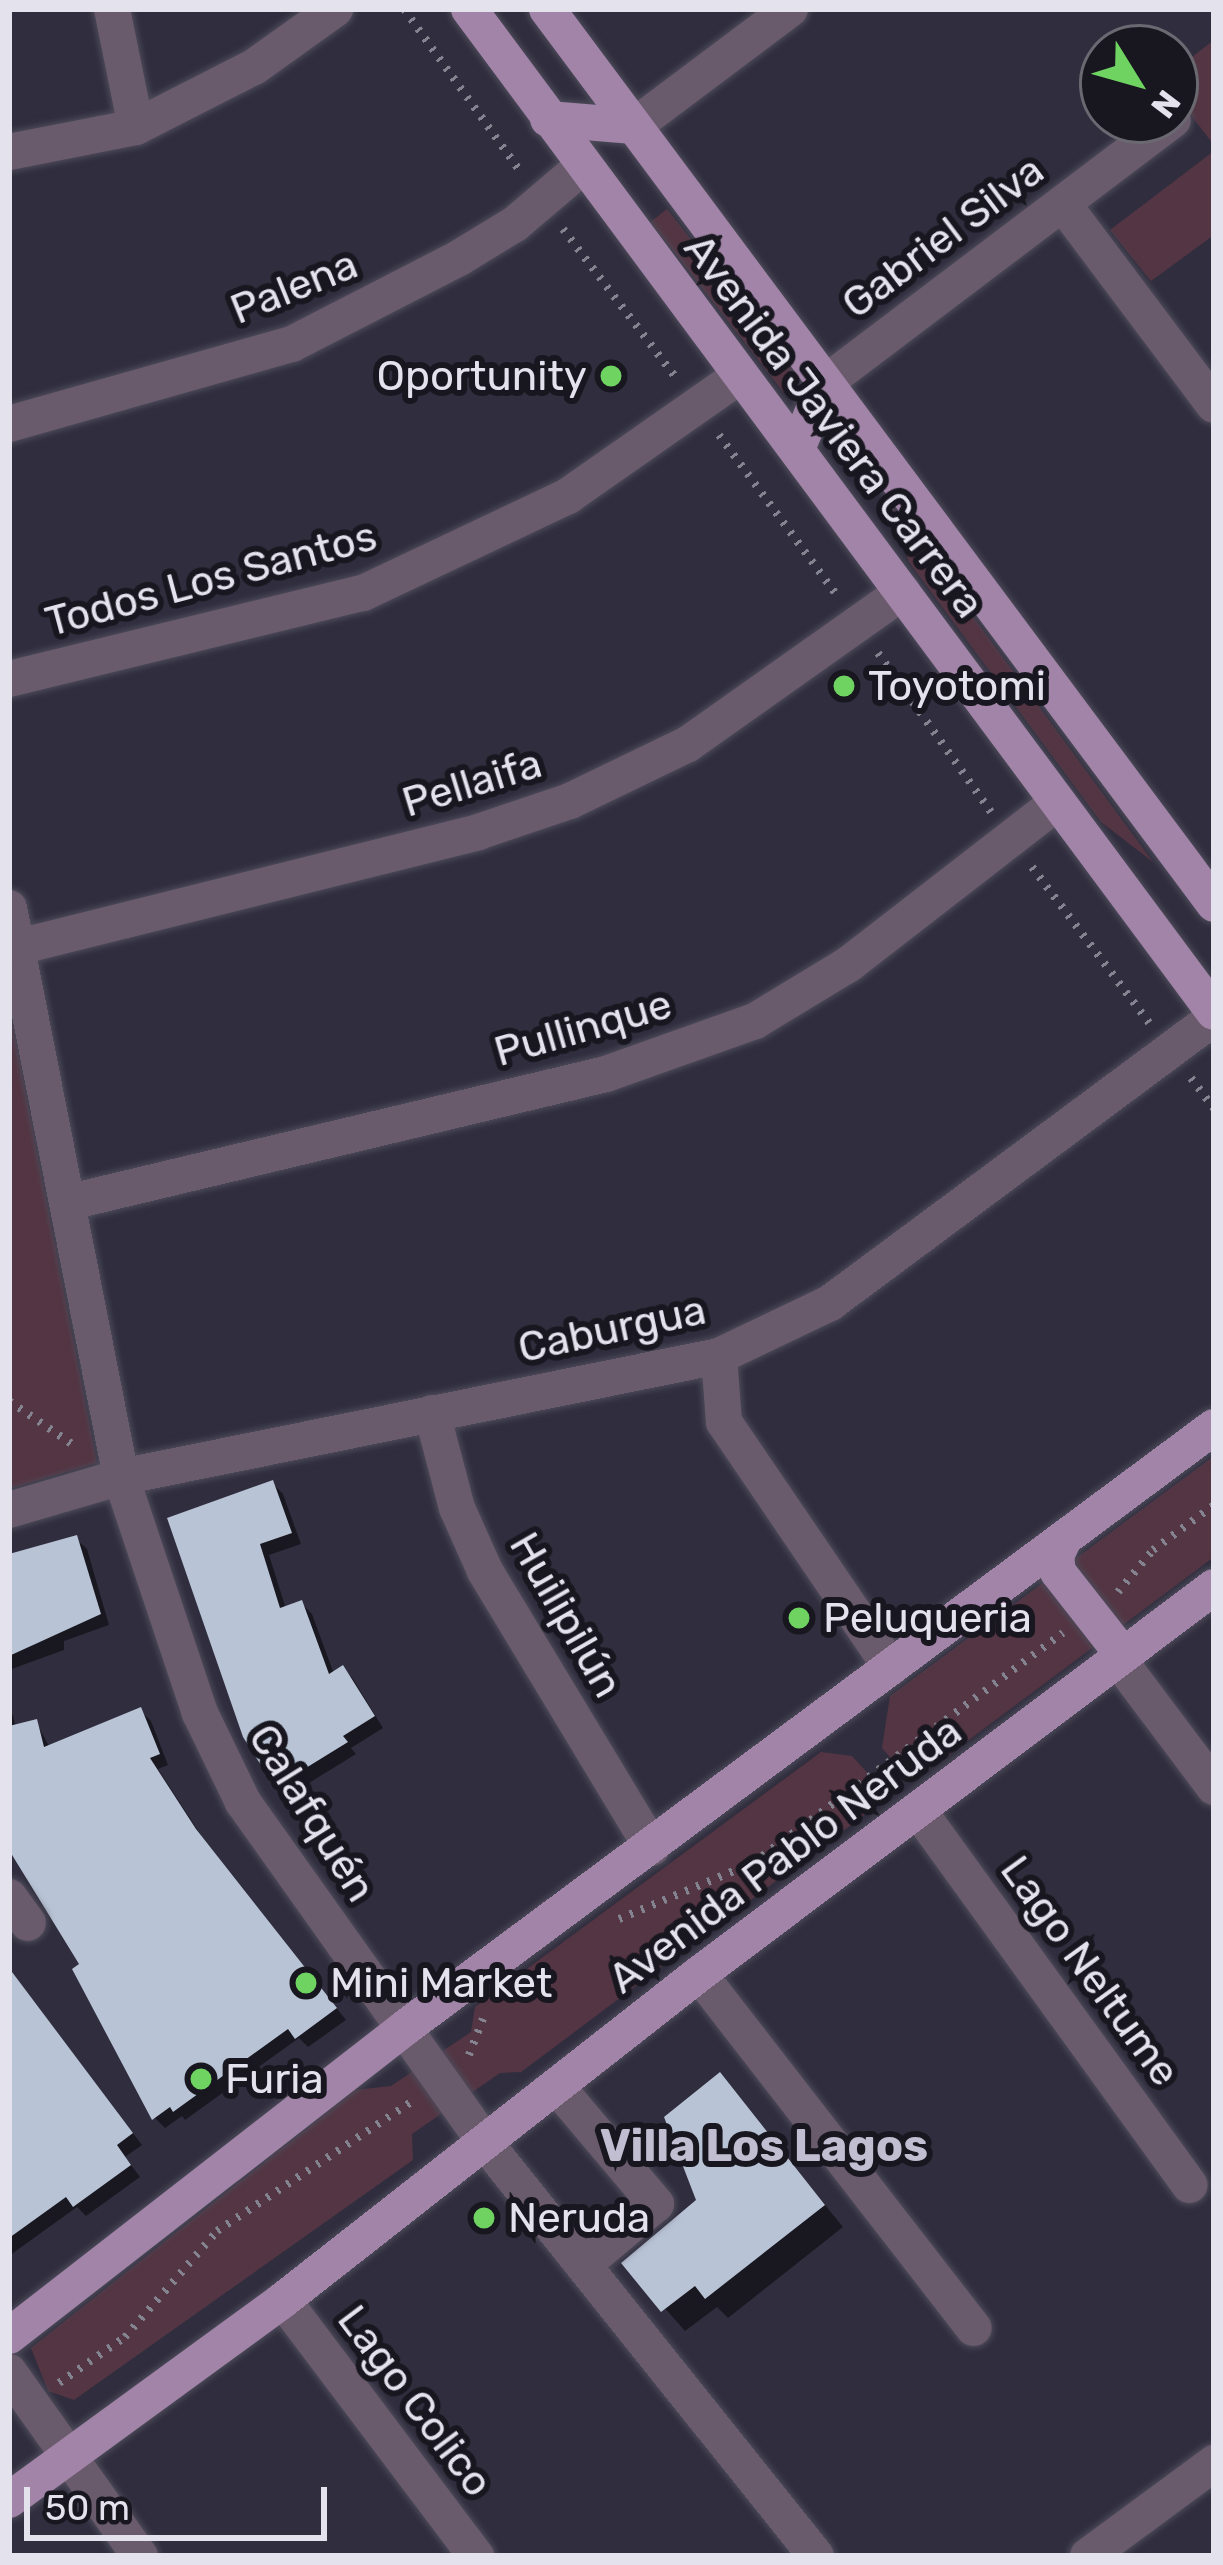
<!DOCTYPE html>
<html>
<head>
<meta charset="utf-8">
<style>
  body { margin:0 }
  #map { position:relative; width:1223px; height:2565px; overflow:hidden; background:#302e3e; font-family:Rubik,sans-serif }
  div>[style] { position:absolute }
  .green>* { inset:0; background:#543543; transform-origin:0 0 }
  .shadow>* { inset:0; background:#0007 }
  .building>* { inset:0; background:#b8c3d5 }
  .path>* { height:8px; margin-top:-4px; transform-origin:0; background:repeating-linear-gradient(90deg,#848390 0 3px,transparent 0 12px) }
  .roads { filter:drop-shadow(0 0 3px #4d4b5a) drop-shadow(0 0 3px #4d4b5a) }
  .minor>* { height:36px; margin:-18px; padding:0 18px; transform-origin:18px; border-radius:18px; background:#6a5b6c }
  .major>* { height:36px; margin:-18px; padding:0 18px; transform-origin:18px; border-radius:18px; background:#a184a7 }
  .dots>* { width:33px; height:33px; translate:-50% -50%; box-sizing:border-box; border:6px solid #18171f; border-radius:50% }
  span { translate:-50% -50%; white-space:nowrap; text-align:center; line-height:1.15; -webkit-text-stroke:12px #18171f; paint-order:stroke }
  .street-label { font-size:42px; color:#e4e3ed }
  .poi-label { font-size:42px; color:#e4e3ed }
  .right { translate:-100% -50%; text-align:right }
  .left { translate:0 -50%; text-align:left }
  .neighbourhood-label { font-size:45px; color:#c1bed2; font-weight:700 }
  .frame { position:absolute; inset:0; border:12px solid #e4e3ed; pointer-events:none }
  .north { position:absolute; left:1079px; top:24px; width:120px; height:120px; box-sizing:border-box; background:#18171f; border:3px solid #6a6971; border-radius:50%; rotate:127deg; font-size:33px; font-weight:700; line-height:48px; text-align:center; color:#e4e3ed }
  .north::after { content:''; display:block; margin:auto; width:42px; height:54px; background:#6ed361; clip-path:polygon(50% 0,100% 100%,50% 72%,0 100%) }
  .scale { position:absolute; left:24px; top:2487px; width:303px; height:54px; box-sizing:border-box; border:6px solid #e4e3ed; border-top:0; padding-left:15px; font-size:36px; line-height:42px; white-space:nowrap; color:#e4e3ed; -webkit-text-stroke:9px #18171f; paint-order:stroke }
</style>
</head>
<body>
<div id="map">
  <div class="green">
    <i style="clip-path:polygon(1214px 40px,1214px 145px,1175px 95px,1175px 70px)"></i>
    <i style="clip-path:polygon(1214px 151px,1214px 235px,1151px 281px,1110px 230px)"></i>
    <i style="left:667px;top:209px;width:217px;height:21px;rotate:52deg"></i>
    <i style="clip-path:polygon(888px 501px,1153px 862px,1101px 822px,909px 562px)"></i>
    <i style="clip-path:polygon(9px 1006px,97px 1463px,9px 1489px)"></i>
    <i style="clip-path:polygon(1214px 1456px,1214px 1557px,942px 1760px,920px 1774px,902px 1771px,882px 1748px,890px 1696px)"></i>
    <i style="clip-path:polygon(821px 1752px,852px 1756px,873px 1779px,871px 1810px,521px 2072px,500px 2073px,412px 2134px,413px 2160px,74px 2400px,48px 2391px,31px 2348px,355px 2090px,391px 2086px,471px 2032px,475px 2007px)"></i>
  </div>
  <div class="shadow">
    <i style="clip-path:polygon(273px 1484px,283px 1494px,301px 1544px,269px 1555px,286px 1609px,301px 1603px,312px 1614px,334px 1674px,343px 1668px,353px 1679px,383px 1728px,351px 1748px,356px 1754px,288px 1796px,246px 1736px,170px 1520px)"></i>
    <i style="clip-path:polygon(76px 1539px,87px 1549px,109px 1625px,64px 1641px,64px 1650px,9px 1670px,9px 1555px)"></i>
    <i style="clip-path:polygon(9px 1702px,16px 1727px,36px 1722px,50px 1748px,140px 1711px,151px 1721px,168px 1765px,158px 1769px,206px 1843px,346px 2020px,308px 2047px,299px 2038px,185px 2120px,182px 2116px,165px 2128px,155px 2118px,83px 1965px,9px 1839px)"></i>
    <i style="clip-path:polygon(9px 1969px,142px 2145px,125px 2157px,140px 2177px,86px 2216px,77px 2207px,9px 2256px)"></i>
    <i style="clip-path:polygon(720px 2076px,843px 2227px,728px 2318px,717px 2307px,685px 2331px,625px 2263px,699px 2201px)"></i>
  </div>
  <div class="building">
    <i style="clip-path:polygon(273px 1480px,292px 1533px,260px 1544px,280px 1608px,302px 1600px,329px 1674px,343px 1665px,375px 1716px,343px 1736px,348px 1742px,275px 1787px,243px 1737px,167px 1518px)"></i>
    <i style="clip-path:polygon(77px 1535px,101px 1614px,9px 1656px,9px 1554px)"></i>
    <i style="clip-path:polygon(141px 1707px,160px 1754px,150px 1758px,196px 1829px,337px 2008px,295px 2039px,288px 2029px,173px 2112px,170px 2107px,152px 2120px,72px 1969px,79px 1964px,9px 1850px,9px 1726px,37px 1719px,44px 1747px)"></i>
    <i style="clip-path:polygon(9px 1968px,133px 2133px,117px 2145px,131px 2165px,73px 2207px,66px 2197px,9px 2238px)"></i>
    <i style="clip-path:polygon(720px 2072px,825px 2205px,705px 2299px,695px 2286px,661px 2312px,621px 2263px,696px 2200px,664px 2117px)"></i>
  </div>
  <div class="path">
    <i style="left:404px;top:9px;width:203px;rotate:54.4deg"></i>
    <i style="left:563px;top:229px;width:188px;rotate:52.8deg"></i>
    <i style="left:719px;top:435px;width:201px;rotate:53.7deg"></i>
    <i style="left:878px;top:653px;width:195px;rotate:54.6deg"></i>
    <i style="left:1032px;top:867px;width:195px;rotate:53.1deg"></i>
    <i style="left:1191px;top:1078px;width:39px;rotate:53deg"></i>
    <i style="left:9px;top:1401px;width:80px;rotate:34.3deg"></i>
    <i style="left:1118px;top:1592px;width:55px;rotate:-50.2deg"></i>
    <i style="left:1153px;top:1550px;width:76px;rotate:-36.4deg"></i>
    <i style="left:619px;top:1919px;width:145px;rotate:-22.7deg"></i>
    <i style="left:753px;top:1863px;width:386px;rotate:-36.6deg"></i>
    <i style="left:469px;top:2055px;width:39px;rotate:-69deg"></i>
    <i style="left:59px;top:2383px;width:80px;rotate:-34.9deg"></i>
    <i style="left:125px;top:2337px;width:140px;rotate:-49deg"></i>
    <i style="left:217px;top:2231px;width:239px;rotate:-33.6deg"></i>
  </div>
  <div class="roads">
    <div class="minor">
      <i style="left:112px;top:9px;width:120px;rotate:78.5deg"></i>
      <i style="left:634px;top:126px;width:195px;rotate:-36.9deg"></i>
      <i style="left:9px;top:152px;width:129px;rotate:-11.1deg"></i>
      <i style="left:136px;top:127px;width:132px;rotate:-27deg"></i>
      <i style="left:254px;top:67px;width:100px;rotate:-35.6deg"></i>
      <i style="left:1063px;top:204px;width:251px;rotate:53.1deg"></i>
      <i style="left:825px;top:383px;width:436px;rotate:-37.1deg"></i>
      <i style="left:9px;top:424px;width:294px;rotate:-15.8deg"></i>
      <i style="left:292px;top:344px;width:188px;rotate:-27.2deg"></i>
      <i style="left:459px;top:258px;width:66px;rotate:-31.3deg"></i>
      <i style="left:515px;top:224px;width:88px;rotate:-40.4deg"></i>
      <i style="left:9px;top:679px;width:364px;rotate:-13.7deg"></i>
      <i style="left:363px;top:593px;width:227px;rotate:-25.3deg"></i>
      <i style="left:568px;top:496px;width:211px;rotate:-35deg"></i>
      <i style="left:9px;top:908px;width:580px;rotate:78.86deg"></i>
      <i style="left:121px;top:1477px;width:249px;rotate:71.5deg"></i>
      <i style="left:200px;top:1713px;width:99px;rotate:64.2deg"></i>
      <i style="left:243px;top:1802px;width:421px;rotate:54.6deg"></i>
      <i style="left:487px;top:2145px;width:526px;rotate:51.32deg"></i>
      <i style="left:18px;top:947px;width:474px;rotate:-14deg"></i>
      <i style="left:478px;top:832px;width:97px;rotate:-18.6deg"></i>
      <i style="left:570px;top:801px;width:131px;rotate:-25.8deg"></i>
      <i style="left:688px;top:744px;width:263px;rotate:-35.3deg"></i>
      <i style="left:70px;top:1202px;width:551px;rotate:-13.43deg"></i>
      <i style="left:606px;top:1074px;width:158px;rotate:-19.6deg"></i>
      <i style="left:755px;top:1021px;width:110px;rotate:-31.2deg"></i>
      <i style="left:849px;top:964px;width:264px;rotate:-37.8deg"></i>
      <i style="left:719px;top:1356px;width:66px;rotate:85.7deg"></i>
      <i style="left:724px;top:1422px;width:297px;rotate:55.8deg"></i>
      <i style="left:432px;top:1413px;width:98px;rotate:75.3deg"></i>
      <i style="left:457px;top:1508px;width:69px;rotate:66deg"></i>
      <i style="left:485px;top:1571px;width:323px;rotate:58.9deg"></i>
      <i style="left:9px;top:1510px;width:117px;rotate:-16.4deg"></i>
      <i style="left:121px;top:1477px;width:610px;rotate:-11.44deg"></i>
      <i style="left:719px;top:1356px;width:123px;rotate:-25.5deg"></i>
      <i style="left:830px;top:1303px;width:478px;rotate:-36.6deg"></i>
      <i style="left:1118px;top:1659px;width:160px;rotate:53.1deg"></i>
      <i style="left:918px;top:1810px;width:463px;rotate:54.1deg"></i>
      <i style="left:9px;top:1897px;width:32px;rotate:54deg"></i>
      <i style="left:699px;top:1974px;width:448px;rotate:52.2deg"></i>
      <i style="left:558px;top:2088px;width:152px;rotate:49.8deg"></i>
      <i style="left:656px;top:2204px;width:95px;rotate:140.1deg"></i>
      <i style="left:283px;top:2300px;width:321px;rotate:53deg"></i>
      <i style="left:9px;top:2372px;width:226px;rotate:54.6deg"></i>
      <i style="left:1088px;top:2556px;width:157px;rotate:-36.4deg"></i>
    </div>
    <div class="major">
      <i style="left:469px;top:9px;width:1249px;rotate:53.4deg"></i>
      <i style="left:547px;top:9px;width:1116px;rotate:53.3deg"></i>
      <i style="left:548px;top:119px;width:86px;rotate:4.7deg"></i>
      <i style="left:797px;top:449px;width:72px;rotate:-67deg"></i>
      <i style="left:1063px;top:1541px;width:17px;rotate:115deg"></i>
      <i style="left:1056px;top:1556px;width:16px;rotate:83deg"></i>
      <i style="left:1058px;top:1572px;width:105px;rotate:51.9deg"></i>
      <i style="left:9px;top:2336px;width:503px;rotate:-37.89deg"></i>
      <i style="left:406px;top:2027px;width:1006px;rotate:-36.6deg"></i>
      <i style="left:9px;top:2500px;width:339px;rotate:-36.1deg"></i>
      <i style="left:283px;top:2300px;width:529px;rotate:-38.08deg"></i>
      <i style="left:699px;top:1974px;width:644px;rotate:-36.92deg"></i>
    </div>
  </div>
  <div class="dots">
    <i style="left:611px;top:376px;background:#6ed361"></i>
    <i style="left:844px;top:686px;background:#6ed361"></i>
    <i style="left:799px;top:1618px;background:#6ed361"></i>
    <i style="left:306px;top:1983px;background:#6ed361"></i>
    <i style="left:201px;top:2079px;background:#6ed361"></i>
    <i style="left:484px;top:2218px;background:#6ed361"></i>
  </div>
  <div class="street-label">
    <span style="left:943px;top:237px;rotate:-37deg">Gabriel Silva</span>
    <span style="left:294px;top:287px;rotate:-22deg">Palena</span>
    <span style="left:834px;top:426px;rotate:53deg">Avenida Javiera Carrera</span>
    <span style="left:211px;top:579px;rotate:-15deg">Todos Los Santos</span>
    <span style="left:472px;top:783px;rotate:-17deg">Pellaifa</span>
    <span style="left:583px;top:1028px;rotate:-16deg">Pullinque</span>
    <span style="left:612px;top:1329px;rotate:-12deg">Caburgua</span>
    <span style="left:566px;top:1615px;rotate:60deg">Huilipilún</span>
    <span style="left:312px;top:1813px;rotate:58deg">Calafquén</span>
    <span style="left:785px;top:1855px;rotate:-37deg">Avenida Pablo Neruda</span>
    <span style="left:1090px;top:1971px;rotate:54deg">Lago Neltume</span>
    <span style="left:415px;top:2401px;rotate:53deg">Lago Colico</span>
  </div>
  <div class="poi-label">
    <span class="right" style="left:587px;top:376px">Oportunity</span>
    <span class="left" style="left:868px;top:686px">Toyotomi</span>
    <span class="left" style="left:823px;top:1618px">Peluqueria</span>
    <span class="left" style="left:330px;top:1983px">Mini Market</span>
    <span class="left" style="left:225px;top:2079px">Furia</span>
    <span class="left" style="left:508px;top:2218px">Neruda</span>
  </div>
  <div class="neighbourhood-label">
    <span style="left:764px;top:2146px">Villa Los Lagos</span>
  </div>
  <div class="frame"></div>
  <div class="north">N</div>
  <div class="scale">50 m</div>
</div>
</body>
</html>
